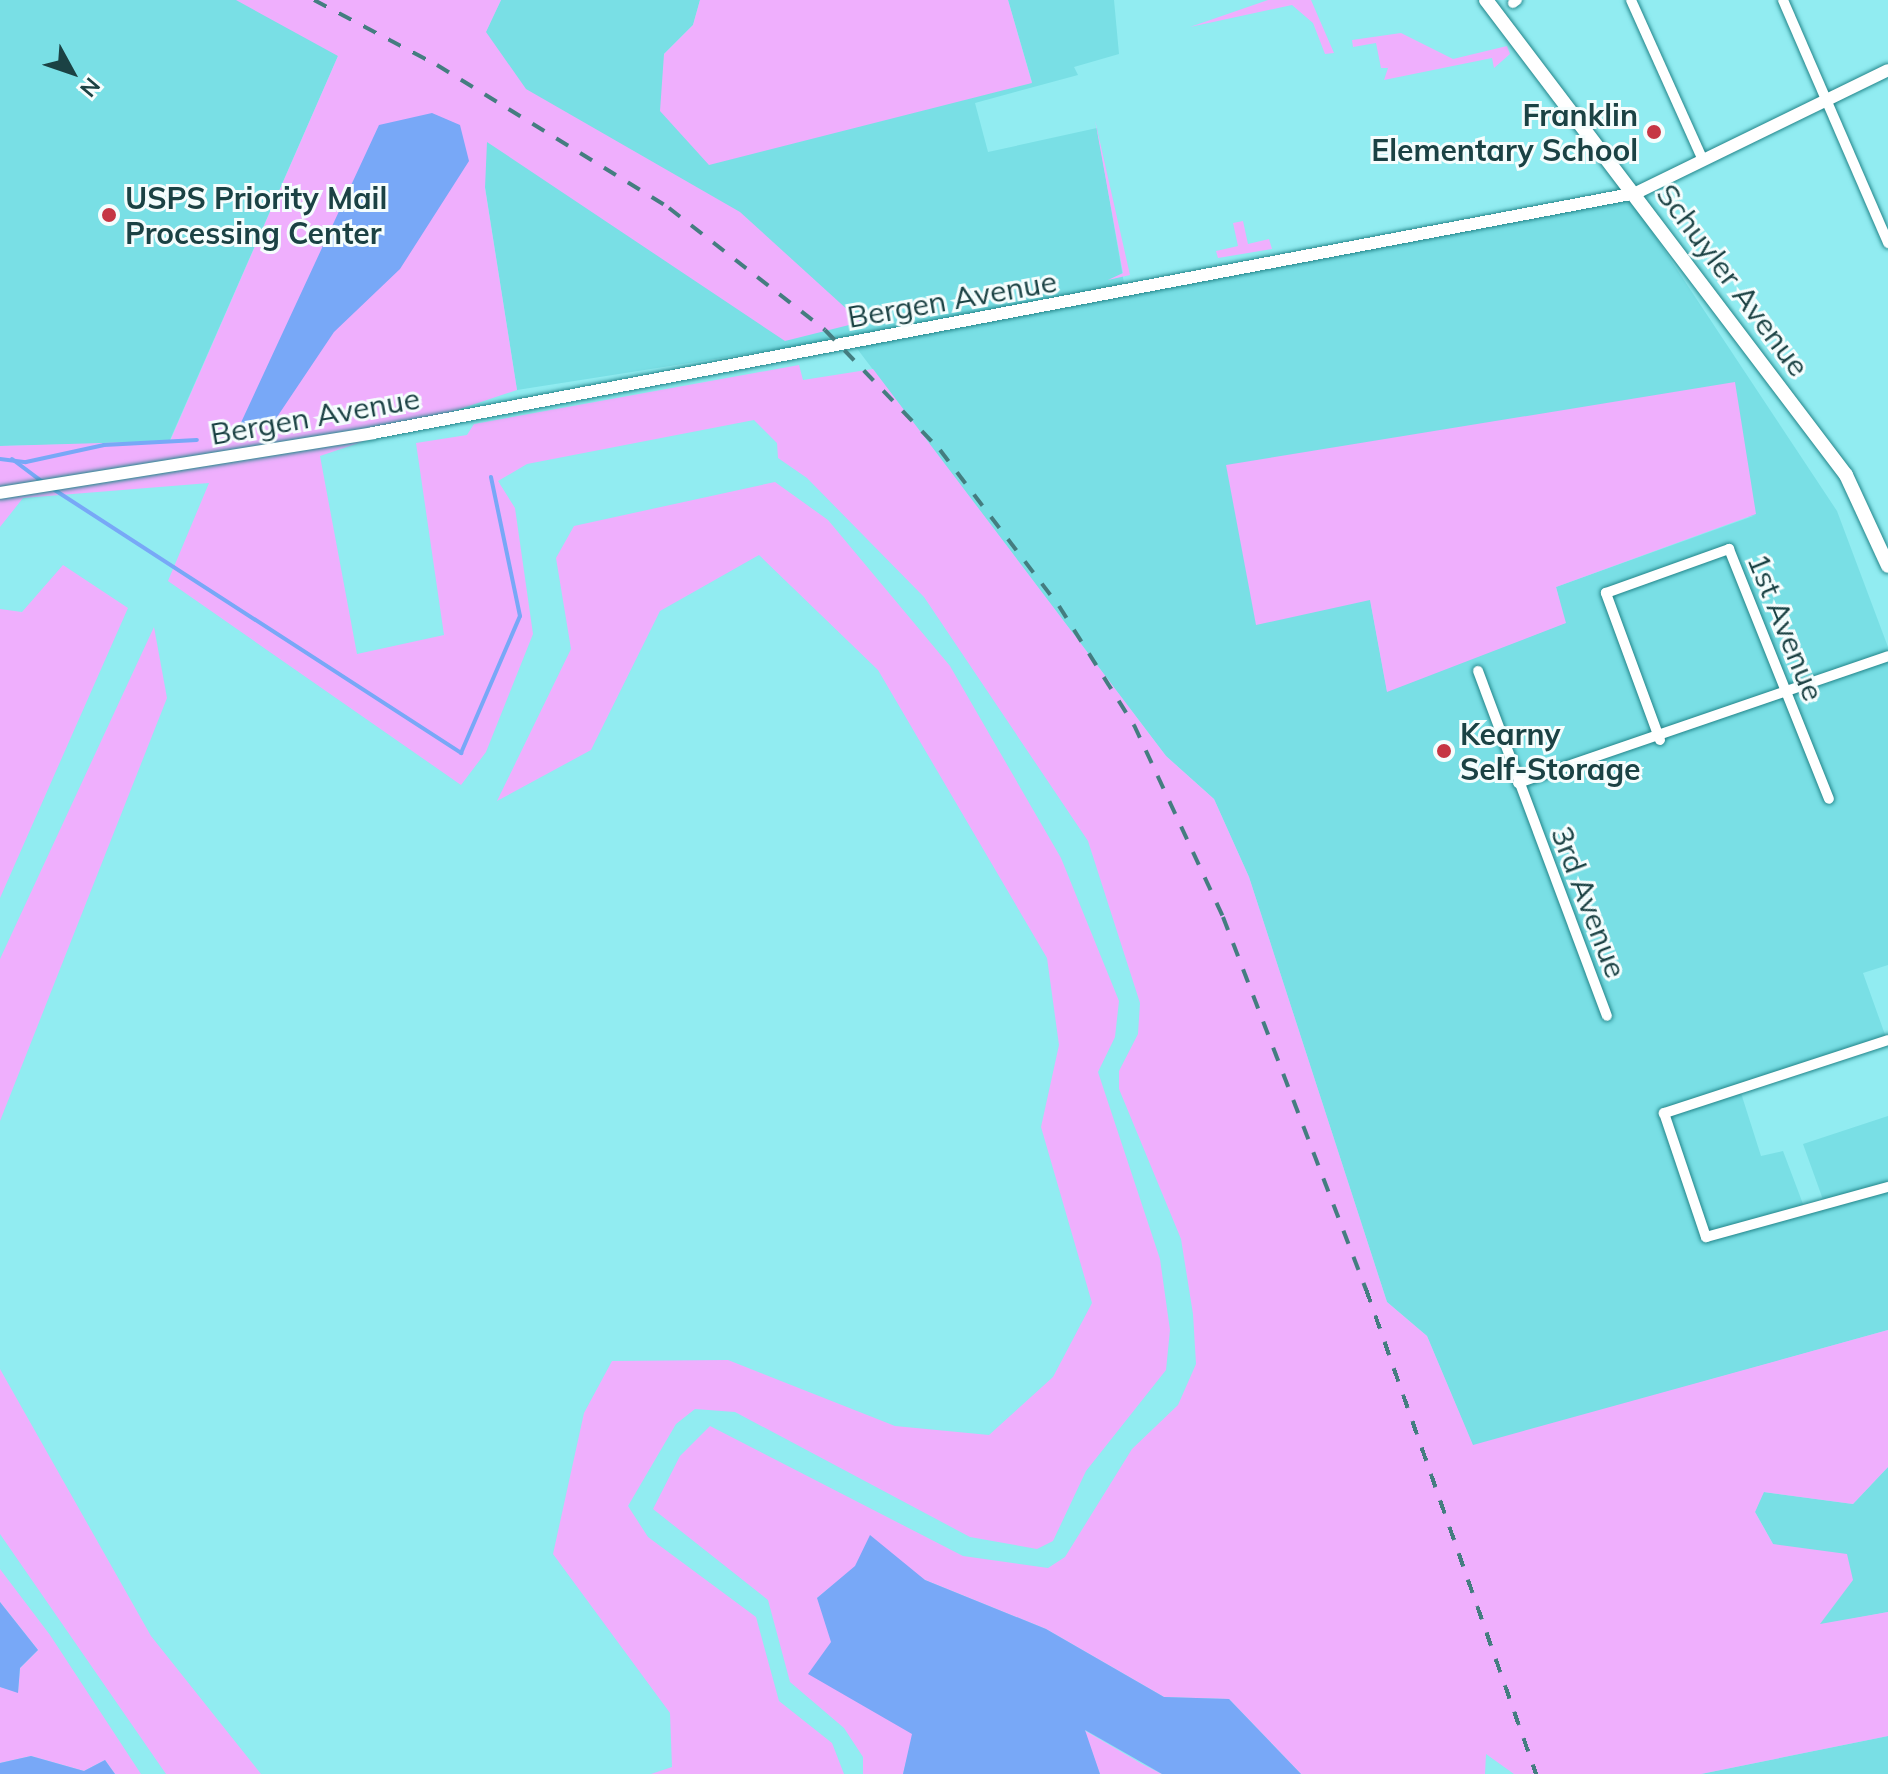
<!DOCTYPE html>
<html>
<head>
<meta charset="utf-8">
<style>
  body { margin:0 }
  #map { position:relative; width:1888px; height:1774px; overflow:hidden; background:#91ecf1; font-family:Mulish,sans-serif }
  div>[style] { position:absolute }
  .built>* { inset:0; background:#79dfe5 }
  .green>* { inset:0; background:#efaffd }
  .water>* { inset:0; background:#78a8f7 }
  .stream>* { height:4px; margin:-2px; padding:0 2px; transform-origin:2px; border-radius:2px; background:#78a8f7 }
  .roads { filter:drop-shadow(0 0 2px #22858a) drop-shadow(0 0 2px #22858a) }
  .minor>* { height:10px; margin:-5px; padding:0 5px; transform-origin:5px; border-radius:5px; background:#fff }
  .tertiary>* { height:12px; margin:-6px; padding:0 6px; transform-origin:6px; border-radius:6px; background:#fff }
  .secondary>* { height:14px; margin:-7px; padding:0 7px; transform-origin:7px; border-radius:7px; background:#fff }
  .rail>* { height:4px; margin-top:-2px; transform-origin:0; background:repeating-linear-gradient(90deg,#447d80 0 14px,transparent 0 28px) }
  .dots>* { width:22px; height:22px; translate:-50% -50%; box-sizing:border-box; border:4px solid #f5fdfd; border-radius:50% }
  span { translate:-50% -50%; white-space:nowrap; text-align:center; line-height:1.15; -webkit-text-stroke:6px #f5fdfd; paint-order:stroke }
  .poi-label { font-size:30px; color:#1b4244; font-weight:700 }
  .right { translate:-100% -50%; text-align:right }
  .left { translate:0 -50%; text-align:left }
  .street-label { font-size:30px; color:#1b4244 }
  .north { position:absolute; left:32px; top:32px; width:80px; height:80px; -webkit-text-stroke:6px #f5fdfd; paint-order:stroke; rotate:130deg; font-size:22px; font-weight:700; line-height:32px; text-align:center; color:#1b4244 }
  .north::after { content:''; display:block; margin:auto; width:28px; height:36px; background:#1b4244; clip-path:polygon(50% 0,100% 100%,50% 72%,0 100%) }
</style>
</head>
<body>
<div id="map">
  <div class="built">
    <i style="clip-path:polygon(0 0,297px 0,338px 56px,169px 442px,0 446px)"></i>
    <i style="clip-path:polygon(evenodd,501px 0,700px 0,693px 25px,664px 54px,1032px 82px,1008px 0,1114px 0,1119px 54px,1074px 67px,1078px 75px,975px 103px,988px 152px,1097px 128px,1124px 283px,1141px 290px,1627px 194px,1837px 511px,1888px 647px,1888px 965px,1863px 973px,1888px 1043px,1741px 1093px,1761px 1156px,1783px 1151px,1806px 1212px,1826px 1208px,1803px 1144px,1888px 1116px,1888px 1330px,1473px 1446px,1427px 1336px,1387px 1302px,1249px 877px,1214px 799px,1166px 756px,849px 338px,517px 390px,480px 155px,476px 52px,501px 0,1756px 515px,1556px 587px,1565px 623px,1387px 691px,1370px 599px,1756px 515px)"></i>
    <i style="clip-path:polygon(1888px 1467px,1888px 1612px,1819px 1625px,1755px 1512px,1763px 1492px,1853px 1504px)"></i>
    <i style="clip-path:polygon(1888px 1736px,1888px 1774px,1701px 1774px)"></i>
  </div>
  <div class="green">
    <i style="clip-path:polygon(236px 0,501px 0,486px 32px,526px 89px,740px 212px,861px 322px,785px 341px,487px 142px,485px 188px,517px 390px,320px 456px,357px 654px,444px 635px,416px 443px,467px 435px,474px 424px,799px 365px,803px 380px,873px 369px,1166px 756px,1214px 799px,1249px 877px,1387px 1302px,1427px 1336px,1473px 1445px,1888px 1330px,1888px 1467px,1853px 1504px,1764px 1492px,1755px 1512px,1773px 1544px,1847px 1554px,1853px 1580px,1820px 1624px,1888px 1612px,1888px 1736px,1701px 1774px,1514px 1774px,1486px 1754px,1485px 1774px,1301px 1774px,1229px 1699px,1164px 1697px,1046px 1629px,925px 1580px,879px 1548px,817px 1598px,913px 1734px,903px 1774px,863px 1774px,863px 1757px,844px 1728px,790px 1682px,768px 1600px,653px 1509px,680px 1456px,710px 1426px,963px 1556px,1048px 1568px,1065px 1557px,1132px 1449px,1178px 1405px,1196px 1364px,1193px 1314px,1181px 1239px,1119px 1089px,1119px 1071px,1138px 1034px,1140px 1003px,1088px 841px,924px 597px,807px 478px,778px 458px,777px 443px,754px 420px,527px 464px,498px 481px,515px 508px,533px 634px,486px 752px,461px 785px,168px 581px,209px 483px,23px 498px,0 527px,0 446px,170px 441px,338px 56px)"></i>
    <i style="clip-path:polygon(700px 0,1008px 0,1032px 83px,709px 165px,660px 111px,664px 54px,693px 25px)"></i>
    <i style="clip-path:polygon(1268px 0,1311px 0,1334px 53px,1325px 54px,1313px 23px,1292px 5px,1190px 27px)"></i>
    <i style="clip-path:polygon(1401px 33px,1453px 59px,1507px 46px,1510px 54px,1494px 68px,1492px 58px,1384px 80px,1388px 68px,1381px 68px,1376px 43px,1353px 47px,1352px 40px)"></i>
    <i style="clip-path:polygon(1095px 120px,1130px 275px,1108px 280px,1123px 273px)"></i>
    <i style="clip-path:polygon(1243px 221px,1248px 244px,1269px 239px,1272px 249px,1218px 258px,1216px 251px,1238px 246px,1233px 223px)"></i>
    <i style="clip-path:polygon(1735px 382px,1756px 514px,1556px 587px,1566px 623px,1387px 692px,1370px 600px,1256px 625px,1226px 465px)"></i>
    <i style="clip-path:polygon(775px 482px,828px 520px,950px 666px,1061px 858px,1119px 1001px,1115px 1037px,1098px 1072px,1160px 1259px,1170px 1330px,1166px 1370px,1086px 1471px,1053px 1541px,1037px 1549px,970px 1537px,735px 1412px,695px 1409px,676px 1424px,628px 1506px,648px 1537px,756px 1617px,779px 1701px,832px 1743px,844px 1774px,651px 1774px,672px 1767px,670px 1713px,553px 1554px,584px 1413px,612px 1361px,728px 1360px,895px 1426px,989px 1435px,1053px 1377px,1092px 1303px,1041px 1127px,1059px 1045px,1047px 958px,878px 670px,759px 555px,660px 611px,591px 750px,497px 801px,571px 649px,556px 558px,574px 526px)"></i>
    <i style="clip-path:polygon(63px 565px,128px 608px,0 898px,0 609px,22px 612px)"></i>
    <i style="clip-path:polygon(154px 627px,167px 698px,0 1121px,0 959px)"></i>
    <i style="clip-path:polygon(0 1369px,151px 1636px,261px 1774px,166px 1774px,0 1534px)"></i>
    <i style="clip-path:polygon(0 1569px,50px 1635px,141px 1774px,115px 1774px,105px 1760px,84px 1771px,31px 1756px,0 1763px,0 1687px,18px 1692px,20px 1668px,38px 1650px,0 1602px)"></i>
    <i style="clip-path:polygon(1084px 1730px,1142px 1764px,1162px 1774px,1100px 1774px)"></i>
  </div>
  <div class="water">
    <i style="clip-path:polygon(432px 113px,460px 125px,469px 161px,400px 269px,334px 332px,275px 420px,238px 429px,379px 125px)"></i>
    <i style="clip-path:polygon(870px 1535px,925px 1580px,1046px 1629px,1164px 1697px,1229px 1699px,1301px 1774px,1162px 1774px,1085px 1730px,1100px 1774px,903px 1774px,912px 1734px,808px 1674px,831px 1642px,817px 1598px,855px 1566px)"></i>
    <i style="clip-path:polygon(0 1602px,38px 1650px,20px 1668px,18px 1693px,0 1687px)"></i>
    <i style="clip-path:polygon(31px 1756px,84px 1771px,105px 1760px,115px 1774px,0 1774px,0 1763px)"></i>
  </div>
  <div class="stream">
    <i style="left:0;top:459px;width:26px;rotate:7deg"></i>
    <i style="left:26px;top:462px;width:80px;rotate:-12.3deg"></i>
    <i style="left:104px;top:445px;width:93px;rotate:-3.1deg"></i>
    <i style="left:12px;top:459px;width:39px;rotate:37deg"></i>
    <i style="left:50px;top:487px;width:490px;rotate:32.9deg"></i>
    <i style="left:461px;top:753px;width:149px;rotate:-66.7deg"></i>
    <i style="left:520px;top:616px;width:142px;rotate:-101.8deg"></i>
  </div>
  <div class="roads">
    <div class="minor">
      <i style="left:1631px;top:0;width:175px;rotate:65.8deg"></i>
      <i style="left:1783px;top:0;width:265px;rotate:66.6deg"></i>
      <i style="left:1513px;top:3px;width:5px;rotate:-37deg"></i>
      <i style="left:1478px;top:671px;width:368px;rotate:69.5deg"></i>
      <i style="left:1660px;top:740px;width:157px;rotate:-110.2deg"></i>
      <i style="left:1606px;top:593px;width:131px;rotate:-19.7deg"></i>
      <i style="left:1729px;top:549px;width:269px;rotate:68.2deg"></i>
      <i style="left:1518px;top:783px;width:391px;rotate:-18.9deg"></i>
      <i style="left:1888px;top:1040px;width:236px;rotate:161.9deg"></i>
      <i style="left:1664px;top:1113px;width:131px;rotate:71.3deg"></i>
      <i style="left:1706px;top:1237px;width:189px;rotate:-15.4deg"></i>
    </div>
    <div class="tertiary">
      <i style="left:0;top:493px;width:378px;rotate:-9.1deg"></i>
      <i style="left:373px;top:433px;width:1286px;rotate:-10.76deg"></i>
      <i style="left:1636px;top:193px;width:280px;rotate:-26deg"></i>
    </div>
    <div class="secondary">
      <i style="left:1486px;top:0;width:596px;rotate:52.84deg"></i>
      <i style="left:1846px;top:475px;width:100px;rotate:65.2deg"></i>
    </div>
  </div>
  <div class="rail">
    <i style="left:314px;top:0;width:139px;rotate:27.9deg"></i>
    <i style="left:437px;top:65px;width:273px;rotate:31.6deg"></i>
    <i style="left:669px;top:208px;width:198px;rotate:38deg"></i>
    <i style="left:825px;top:330px;width:166px;rotate:46.2deg"></i>
    <i style="left:940px;top:450px;width:196px;rotate:52.7deg"></i>
    <i style="left:1059px;top:606px;width:141px;rotate:57.8deg"></i>
    <i style="left:1134px;top:725px;width:212px;rotate:65.1deg"></i>
    <i style="left:1223px;top:917px;width:399px;rotate:69deg"></i>
    <i style="left:1366px;top:1289px;width:514px;rotate:70.68deg"></i>
  </div>
  <div class="dots">
    <i style="left:1654px;top:132px;background:#c63644"></i>
    <i style="left:109px;top:215px;background:#c63644"></i>
    <i style="left:1444px;top:751px;background:#c63644"></i>
  </div>
  <div class="poi-label">
    <span class="right" style="left:1638px;top:132px">Franklin<br>Elementary School</span>
    <span class="left" style="left:125px;top:215px">USPS Priority Mail<br>Processing Center</span>
    <span class="left" style="left:1460px;top:751px">Kearny<br>Self-Storage</span>
  </div>
  <div class="street-label">
    <span style="left:1733px;top:280px;rotate:53deg">Schuyler Avenue</span>
    <span style="left:952px;top:299px;rotate:-10deg">Bergen Avenue</span>
    <span style="left:315px;top:416px;rotate:-10deg">Bergen Avenue</span>
    <span style="left:1786px;top:627px;rotate:68deg">1st Avenue</span>
    <span style="left:1589px;top:902px;rotate:69deg">3rd Avenue</span>
  </div>
  <div class="north">N</div>
</div>
</body>
</html>
